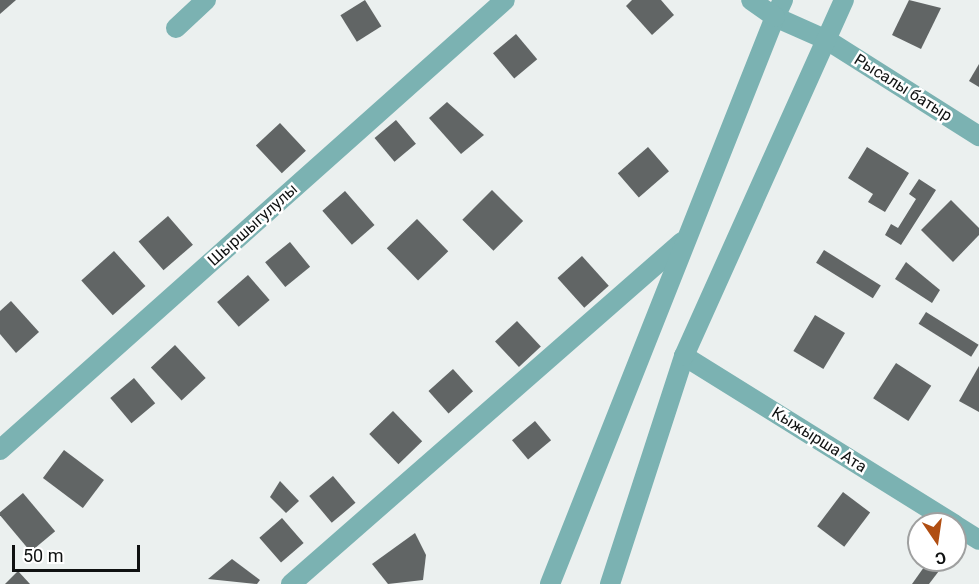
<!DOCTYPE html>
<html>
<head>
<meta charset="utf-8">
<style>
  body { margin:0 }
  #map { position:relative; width:979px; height:584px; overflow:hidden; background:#ebf0ef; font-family:Roboto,sans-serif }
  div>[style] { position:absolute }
  .building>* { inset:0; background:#616565; transform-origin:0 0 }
  .street>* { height:20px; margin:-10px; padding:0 10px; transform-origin:10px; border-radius:10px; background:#7bb2b2 }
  span { translate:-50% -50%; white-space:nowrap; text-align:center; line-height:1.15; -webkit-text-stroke:5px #fff; paint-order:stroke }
  .street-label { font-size:16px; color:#0f1111 }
  .north { position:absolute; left:907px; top:512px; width:60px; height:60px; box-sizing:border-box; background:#fff; border:2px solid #9fa0a0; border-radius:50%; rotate:167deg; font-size:16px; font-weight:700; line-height:24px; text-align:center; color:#0f1111 }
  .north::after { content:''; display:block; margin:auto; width:21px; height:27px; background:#b04e12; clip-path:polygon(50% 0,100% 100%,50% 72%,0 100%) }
  .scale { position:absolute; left:12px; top:545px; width:128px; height:27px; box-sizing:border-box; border:3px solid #0f1111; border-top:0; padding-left:8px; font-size:18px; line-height:21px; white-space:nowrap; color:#0f1111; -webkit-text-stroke:4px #fff; paint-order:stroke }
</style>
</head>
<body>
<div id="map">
  <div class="building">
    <i style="clip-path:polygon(0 0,16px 0,0 14px)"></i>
    <i style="left:365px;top:0;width:31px;height:29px;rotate:58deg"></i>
    <i style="clip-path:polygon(632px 0,661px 0,674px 15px,652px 35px,626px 6px)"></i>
    <i style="clip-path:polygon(909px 0,941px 8px,921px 49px,892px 35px)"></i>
    <i style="left:516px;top:34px;width:33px;height:30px;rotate:50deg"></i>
    <i style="clip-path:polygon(979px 64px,979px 87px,969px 81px)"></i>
    <i style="clip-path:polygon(447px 102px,484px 135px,461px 154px,429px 118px)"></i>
    <i style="left:396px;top:120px;width:31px;height:28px;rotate:50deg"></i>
    <i style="left:280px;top:123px;width:38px;height:33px;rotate:47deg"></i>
    <i style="left:648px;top:147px;width:32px;height:40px;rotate:49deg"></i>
    <i style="clip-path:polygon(867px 147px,909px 173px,885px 212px,868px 202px,873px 194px,848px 178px)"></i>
    <i style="clip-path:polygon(919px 179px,936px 190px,901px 245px,885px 235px,891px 224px,898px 228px,916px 199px,909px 194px)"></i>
    <i style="left:492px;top:190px;width:44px;height:42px;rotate:45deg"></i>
    <i style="left:345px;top:191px;width:45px;height:30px;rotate:49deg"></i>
    <i style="clip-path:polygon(951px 200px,979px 228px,979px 235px,953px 262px,921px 230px)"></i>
    <i style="left:168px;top:216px;width:38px;height:39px;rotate:49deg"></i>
    <i style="left:417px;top:219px;width:45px;height:42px;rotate:46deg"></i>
    <i style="left:290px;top:242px;width:32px;height:32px;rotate:51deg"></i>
    <i style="left:824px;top:250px;width:67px;height:15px;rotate:32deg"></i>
    <i style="left:114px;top:251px;width:47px;height:44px;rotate:48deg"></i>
    <i style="left:582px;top:256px;width:40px;height:33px;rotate:48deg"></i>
    <i style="clip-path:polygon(906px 262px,940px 290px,932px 303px,895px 279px)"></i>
    <i style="left:248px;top:275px;width:33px;height:41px;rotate:49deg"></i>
    <i style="clip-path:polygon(11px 301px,39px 332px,16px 353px,0 334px,0 311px)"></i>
    <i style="left:926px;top:312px;width:62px;height:14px;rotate:32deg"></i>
    <i style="left:815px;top:315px;width:35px;height:42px;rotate:31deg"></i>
    <i style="left:517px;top:321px;width:35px;height:30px;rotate:47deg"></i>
    <i style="left:175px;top:345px;width:45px;height:33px;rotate:47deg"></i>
    <i style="left:896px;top:363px;width:42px;height:42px;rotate:33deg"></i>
    <i style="clip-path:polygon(979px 366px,979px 412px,959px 401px)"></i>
    <i style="left:453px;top:369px;width:30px;height:33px;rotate:48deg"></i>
    <i style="left:134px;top:378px;width:33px;height:31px;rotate:50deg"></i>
    <i style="left:393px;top:411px;width:42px;height:33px;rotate:46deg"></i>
    <i style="left:535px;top:421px;width:25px;height:30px;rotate:50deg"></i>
    <i style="left:64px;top:450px;width:50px;height:35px;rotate:37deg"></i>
    <i style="left:333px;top:476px;width:35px;height:31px;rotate:50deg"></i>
    <i style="clip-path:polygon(280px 481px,299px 501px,286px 513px,270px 497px)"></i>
    <i style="left:843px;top:492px;width:34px;height:43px;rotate:37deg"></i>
    <i style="left:23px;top:493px;width:50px;height:32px;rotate:50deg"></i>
    <i style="left:282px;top:518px;width:33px;height:30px;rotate:49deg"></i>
    <i style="clip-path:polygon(415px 533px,426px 555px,423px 580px,388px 584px,372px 564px)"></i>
    <i style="clip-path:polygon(232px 559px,260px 580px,257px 584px,208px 579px)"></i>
    <i style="clip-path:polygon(929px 560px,945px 563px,929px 584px,912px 584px)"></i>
    <i style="clip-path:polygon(18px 571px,30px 584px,5px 584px)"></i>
  </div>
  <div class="street">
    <i style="left:783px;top:0;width:19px;rotate:115deg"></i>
    <i style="left:775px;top:17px;width:57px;rotate:23.9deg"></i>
    <i style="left:827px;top:40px;width:180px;rotate:32.3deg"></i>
    <i style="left:176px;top:28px;width:41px;rotate:-43deg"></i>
    <i style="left:684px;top:356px;width:318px;rotate:31.9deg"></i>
    <i style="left:0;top:450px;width:676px;rotate:-41.7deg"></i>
    <i style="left:955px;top:525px;width:28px;rotate:32deg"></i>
    <i style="left:291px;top:584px;width:519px;rotate:-41.18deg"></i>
    <i style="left:550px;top:584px;width:610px;rotate:-68.36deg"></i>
    <i style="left:775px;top:17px;width:29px;rotate:-145deg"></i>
    <i style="left:610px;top:584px;width:240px;rotate:-72deg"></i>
    <i style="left:684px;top:356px;width:390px;rotate:-65.8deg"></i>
  </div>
  <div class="street-label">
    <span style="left:903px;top:88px;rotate:32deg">Рысалы батыр</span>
    <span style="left:253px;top:225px;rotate:-42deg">Шыршыгулулы</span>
    <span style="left:819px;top:440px;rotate:32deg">Кыжырша Ата</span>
  </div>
  <div class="north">С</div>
  <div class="scale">50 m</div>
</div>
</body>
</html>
